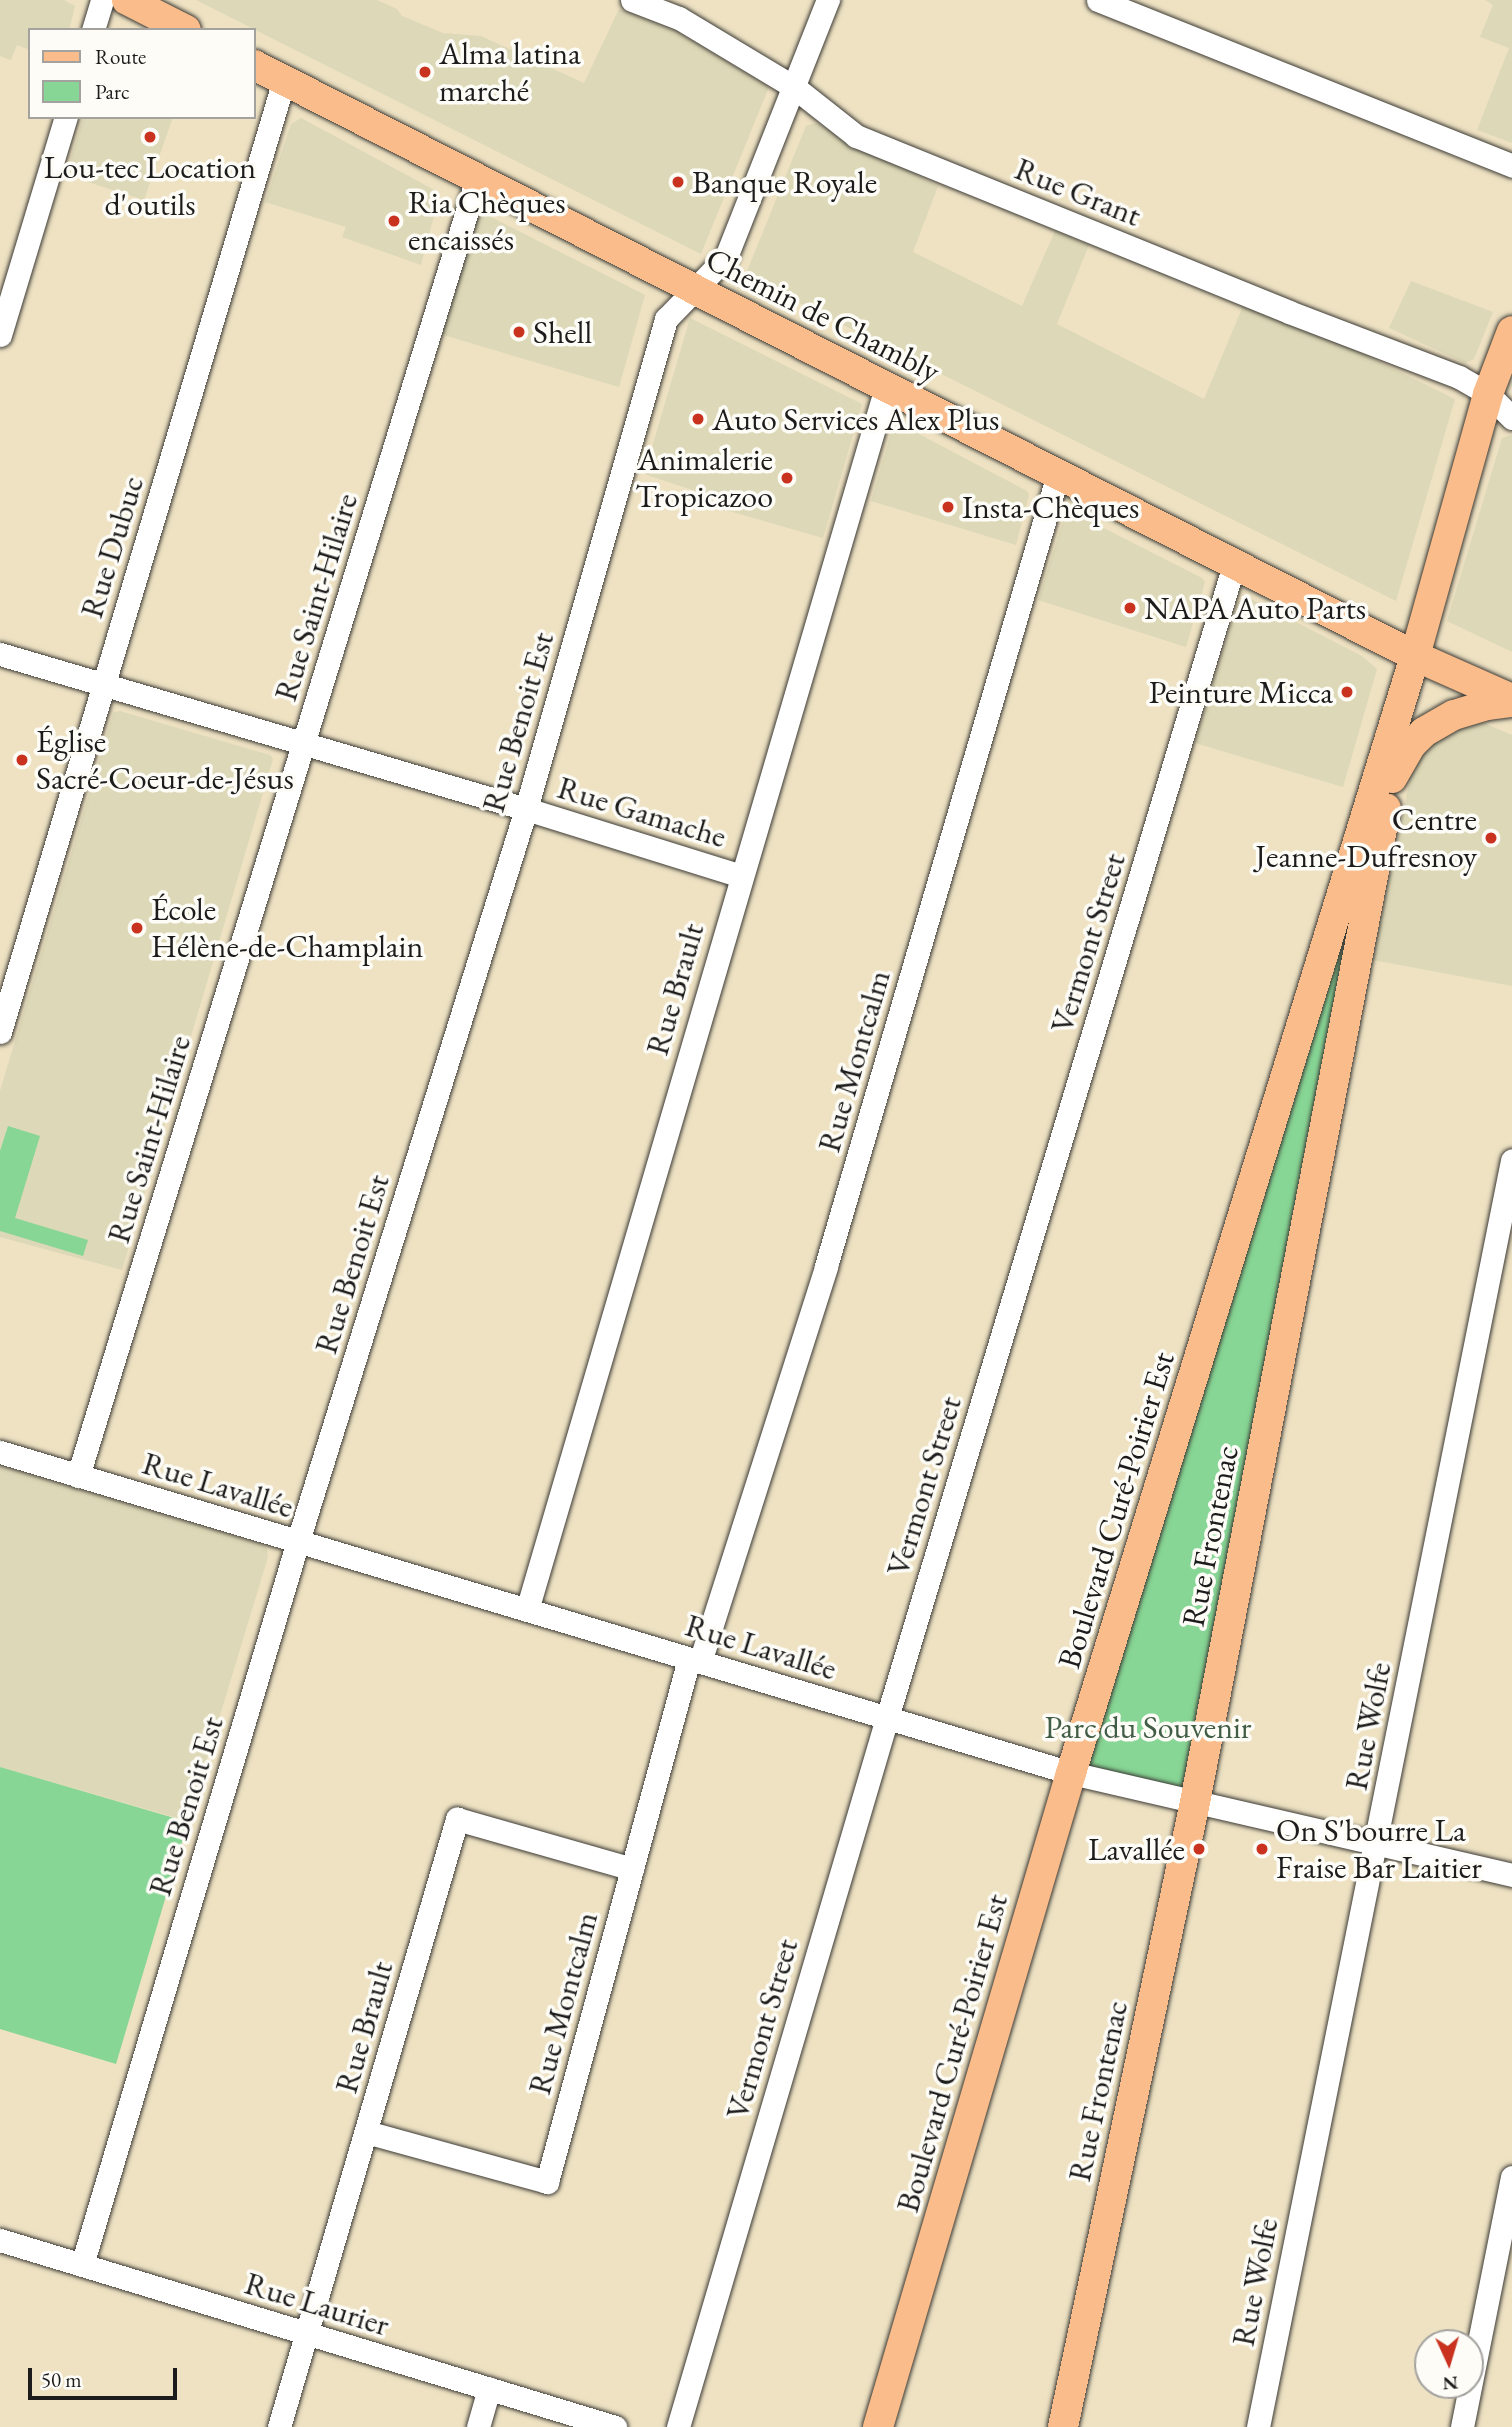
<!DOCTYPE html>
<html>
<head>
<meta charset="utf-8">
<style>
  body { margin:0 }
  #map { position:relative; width:1512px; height:2427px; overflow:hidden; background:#eee2c3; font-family:"EB Garamond",serif }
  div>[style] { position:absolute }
  .built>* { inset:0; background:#ddd8b7 }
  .green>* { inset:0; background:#87d695 }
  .roads { filter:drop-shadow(0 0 2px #3c3a35) drop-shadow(0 0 2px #3c3a35) }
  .minor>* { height:23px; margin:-11.5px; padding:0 11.5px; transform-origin:11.5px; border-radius:11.5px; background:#fff }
  .major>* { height:30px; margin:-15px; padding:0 15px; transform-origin:15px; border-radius:15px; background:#f9bc8a }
  .dots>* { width:19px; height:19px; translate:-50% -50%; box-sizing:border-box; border:4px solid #fdfcf7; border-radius:50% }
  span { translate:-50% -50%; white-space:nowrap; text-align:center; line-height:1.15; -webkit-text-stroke:7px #fdfcf7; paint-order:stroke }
  .poi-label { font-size:32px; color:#1c1c1c }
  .left { translate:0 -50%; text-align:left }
  .right { translate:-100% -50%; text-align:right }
  .street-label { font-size:32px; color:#1c1c1c }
  .park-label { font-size:32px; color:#415d46 }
  .legend { position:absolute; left:28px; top:28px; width:228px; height:91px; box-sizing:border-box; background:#fdfcf7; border:2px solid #a3a29f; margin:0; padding:9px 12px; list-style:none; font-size:21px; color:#1c1c1c }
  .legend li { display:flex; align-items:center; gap:14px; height:35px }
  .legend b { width:35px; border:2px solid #a3a29f }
  .north { position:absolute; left:1414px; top:2329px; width:70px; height:70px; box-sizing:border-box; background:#fdfcf7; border:2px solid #a3a29f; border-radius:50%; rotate:176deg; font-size:19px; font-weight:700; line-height:28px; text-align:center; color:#1c1c1c }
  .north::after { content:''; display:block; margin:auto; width:24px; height:32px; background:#c8321e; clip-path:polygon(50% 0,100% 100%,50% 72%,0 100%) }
  .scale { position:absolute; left:28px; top:2368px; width:149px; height:32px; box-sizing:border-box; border:4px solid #1c1c1c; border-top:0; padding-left:9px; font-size:21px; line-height:24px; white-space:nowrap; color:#1c1c1c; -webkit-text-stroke:5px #fdfcf7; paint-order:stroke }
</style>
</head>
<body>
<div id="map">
  <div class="built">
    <i style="clip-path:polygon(0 0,64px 0,75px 6px,69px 30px,30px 30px,30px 50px,17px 45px,11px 60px,0 56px)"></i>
    <i style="clip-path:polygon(196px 0,377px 0,397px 9px,402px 16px,443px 33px,481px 36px,584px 83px,619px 9px,677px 32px,769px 87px,701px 254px)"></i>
    <i style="clip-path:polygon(1485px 0,1512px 0,1512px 143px,1477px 130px,1509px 48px,1480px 37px,1493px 5px)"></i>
    <i style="clip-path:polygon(83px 117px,173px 117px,144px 200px,66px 175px)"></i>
    <i style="clip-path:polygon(301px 118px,440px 193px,421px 265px,342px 237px,346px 227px,265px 202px,291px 124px)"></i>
    <i style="clip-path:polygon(816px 123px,938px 186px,913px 252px,1022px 306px,1055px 231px,1089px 245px,1057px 324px,1204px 399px,1243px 306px,1353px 349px,1455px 399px,1396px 601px,745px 276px,806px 126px)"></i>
    <i style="clip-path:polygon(485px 214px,645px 295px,619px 387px,440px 334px,475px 218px)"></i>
    <i style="clip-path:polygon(1411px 281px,1493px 312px,1474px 359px,1465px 363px,1389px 328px)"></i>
    <i style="clip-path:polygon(690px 318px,862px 404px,823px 538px,722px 509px,723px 500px,644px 474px)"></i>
    <i style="clip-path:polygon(898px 423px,1027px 491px,1029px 495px,1016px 545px,871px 501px,893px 426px)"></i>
    <i style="clip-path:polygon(1511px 435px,1512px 435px,1512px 652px,1447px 621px,1502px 438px)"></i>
    <i style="clip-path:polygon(1074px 513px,1202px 578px,1205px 582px,1186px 647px,1038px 600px,1065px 514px)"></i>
    <i style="clip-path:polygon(1249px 598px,1362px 656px,1377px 669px,1343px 787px,1195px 743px,1238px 602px)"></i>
    <i style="clip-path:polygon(120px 711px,270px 755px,273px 759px,122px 1270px,0 1237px,0 1091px,112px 717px,114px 712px)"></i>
    <i style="clip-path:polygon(1477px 720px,1512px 735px,1512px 986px,1373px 960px,1413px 764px,1422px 747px)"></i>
    <i style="clip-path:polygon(0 1466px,263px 1545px,267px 1549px,268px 1557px,188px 1821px,0 1767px)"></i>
  </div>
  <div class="green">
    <i style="clip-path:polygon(1415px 656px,1195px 1802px,1071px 1773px)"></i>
    <i style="clip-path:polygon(8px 1126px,40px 1136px,15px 1218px,88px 1240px,83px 1256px,0 1231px,0 1151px)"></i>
    <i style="clip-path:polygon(0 1767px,188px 1822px,116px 2064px,0 2029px)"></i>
  </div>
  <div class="roads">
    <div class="minor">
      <i style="left:632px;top:0;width:50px;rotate:21deg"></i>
      <i style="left:679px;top:18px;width:134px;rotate:31deg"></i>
      <i style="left:794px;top:87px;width:79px;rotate:38.3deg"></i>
      <i style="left:856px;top:136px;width:467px;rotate:22.1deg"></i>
      <i style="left:1289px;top:312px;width:182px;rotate:20.9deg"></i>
      <i style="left:1459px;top:377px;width:34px;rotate:30deg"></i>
      <i style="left:1488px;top:394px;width:34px;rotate:45deg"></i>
      <i style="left:1098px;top:0;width:446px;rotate:21.8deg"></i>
      <i style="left:93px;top:30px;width:31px;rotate:-73deg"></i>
      <i style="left:0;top:335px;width:228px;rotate:-73.2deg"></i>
      <i style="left:0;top:654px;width:548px;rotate:16.42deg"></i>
      <i style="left:526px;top:809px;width:225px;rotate:17.3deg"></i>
      <i style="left:0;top:1032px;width:993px;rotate:-73.39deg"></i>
      <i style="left:0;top:1452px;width:1118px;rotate:16.68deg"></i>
      <i style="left:1071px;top:1773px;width:453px;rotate:13deg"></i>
      <i style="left:78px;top:1476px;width:1358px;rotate:-72.91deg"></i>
      <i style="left:527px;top:1610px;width:1275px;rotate:-73.64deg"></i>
      <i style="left:700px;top:1662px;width:416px;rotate:-72.3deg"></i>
      <i style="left:826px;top:1266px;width:825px;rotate:-73.67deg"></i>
      <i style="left:366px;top:2132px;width:188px;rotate:15.4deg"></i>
      <i style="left:547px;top:2182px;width:542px;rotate:-74.81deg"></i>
      <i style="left:0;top:2240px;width:643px;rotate:16.91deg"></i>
      <i style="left:82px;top:2265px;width:756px;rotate:-73.39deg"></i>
      <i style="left:298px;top:1541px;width:767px;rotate:-72.7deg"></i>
      <i style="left:526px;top:809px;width:510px;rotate:-74.05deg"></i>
      <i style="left:666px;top:319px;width:86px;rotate:-45.9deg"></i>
      <i style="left:726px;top:257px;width:277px;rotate:-68.4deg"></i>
      <i style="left:279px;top:2427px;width:634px;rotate:-73.68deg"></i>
      <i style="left:457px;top:1819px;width:182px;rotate:15.9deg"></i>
      <i style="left:478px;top:2427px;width:40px;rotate:-74deg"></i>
      <i style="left:678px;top:2427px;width:739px;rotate:-73.58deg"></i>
      <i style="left:887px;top:1718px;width:1205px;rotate:-73.26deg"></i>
      <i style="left:1258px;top:2427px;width:1292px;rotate:-78.66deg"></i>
      <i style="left:1462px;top:2427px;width:255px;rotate:-78.7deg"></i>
    </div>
    <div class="major">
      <i style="left:127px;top:0;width:66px;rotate:27deg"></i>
      <i style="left:254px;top:65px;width:1303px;rotate:26.98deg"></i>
      <i style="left:1415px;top:656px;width:106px;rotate:23.9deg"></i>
      <i style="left:1392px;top:778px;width:38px;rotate:-60deg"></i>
      <i style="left:1411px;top:745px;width:18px;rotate:-45deg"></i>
      <i style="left:1424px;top:732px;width:34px;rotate:-30deg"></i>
      <i style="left:1454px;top:715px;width:34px;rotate:-17deg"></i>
      <i style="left:1487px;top:705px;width:25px;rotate:-7deg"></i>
      <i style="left:878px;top:2427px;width:682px;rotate:-73.56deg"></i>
      <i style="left:1071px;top:1773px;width:1169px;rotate:-72.88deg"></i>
      <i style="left:1415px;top:656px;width:272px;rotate:-74.4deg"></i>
      <i style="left:1488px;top:394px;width:67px;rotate:-69.1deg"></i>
      <i style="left:1063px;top:2427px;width:639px;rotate:-78.07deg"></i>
      <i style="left:1195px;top:1802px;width:1012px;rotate:-79.12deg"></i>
    </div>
  </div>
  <div class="dots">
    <i style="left:425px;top:72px;background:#c8321e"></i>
    <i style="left:150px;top:137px;background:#c8321e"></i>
    <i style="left:678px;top:182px;background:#c8321e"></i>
    <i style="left:394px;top:221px;background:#c8321e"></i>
    <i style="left:519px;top:332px;background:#c8321e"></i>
    <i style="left:698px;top:419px;background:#c8321e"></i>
    <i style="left:787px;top:478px;background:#c8321e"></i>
    <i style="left:948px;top:507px;background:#c8321e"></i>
    <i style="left:1130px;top:608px;background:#c8321e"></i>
    <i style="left:1347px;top:692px;background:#c8321e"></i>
    <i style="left:22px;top:760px;background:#c8321e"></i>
    <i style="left:1491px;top:838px;background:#c8321e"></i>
    <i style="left:137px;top:928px;background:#c8321e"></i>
    <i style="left:1199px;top:1849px;background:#c8321e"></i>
    <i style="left:1262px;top:1849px;background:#c8321e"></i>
  </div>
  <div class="poi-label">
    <span class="left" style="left:439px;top:72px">Alma latina<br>marché</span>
    <span style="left:150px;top:186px">Lou-tec Location<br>d'outils</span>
    <span class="left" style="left:692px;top:182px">Banque Royale</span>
    <span class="left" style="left:408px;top:221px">Ria Chèques<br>encaissés</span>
    <span class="left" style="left:533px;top:332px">Shell</span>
    <span class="left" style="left:712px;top:419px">Auto Services Alex Plus</span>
    <span class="right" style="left:773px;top:478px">Animalerie<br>Tropicazoo</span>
    <span class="left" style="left:962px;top:507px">Insta-Chèques</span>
    <span class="left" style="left:1144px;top:608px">NAPA Auto Parts</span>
    <span class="right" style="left:1333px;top:692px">Peinture Micca</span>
    <span class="left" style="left:36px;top:760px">Église<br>Sacré-Coeur-de-Jésus</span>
    <span class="right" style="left:1477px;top:838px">Centre<br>Jeanne-Dufresnoy</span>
    <span class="left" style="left:151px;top:928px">École<br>Hélène-de-Champlain</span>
    <span class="left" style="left:1276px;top:1849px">On S'bourre La<br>Fraise Bar Laitier</span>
    <span class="right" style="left:1185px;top:1849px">Lavallée</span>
  </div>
  <div class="street-label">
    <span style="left:1078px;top:192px;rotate:22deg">Rue Grant</span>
    <span style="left:823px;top:315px;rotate:27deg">Chemin de Chambly</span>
    <span style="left:112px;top:547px;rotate:-73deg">Rue Dubuc</span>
    <span style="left:316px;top:597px;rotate:-73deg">Rue Saint-Hilaire</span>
    <span style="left:518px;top:722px;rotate:-74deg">Rue Benoit Est</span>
    <span style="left:642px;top:812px;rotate:17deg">Rue Gamache</span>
    <span style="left:1088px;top:943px;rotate:-73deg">Vermont Street</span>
    <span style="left:675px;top:989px;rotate:-74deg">Rue Brault</span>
    <span style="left:854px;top:1061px;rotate:-74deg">Rue Montcalm</span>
    <span style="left:149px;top:1139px;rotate:-73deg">Rue Saint-Hilaire</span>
    <span style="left:352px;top:1264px;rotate:-73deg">Rue Benoit Est</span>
    <span style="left:218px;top:1485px;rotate:17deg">Rue Lavallée</span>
    <span style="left:924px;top:1486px;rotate:-73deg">Vermont Street</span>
    <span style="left:1116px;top:1510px;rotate:-73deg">Boulevard Curé-Poirier Est</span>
    <span style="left:1210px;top:1536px;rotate:-79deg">Rue Frontenac</span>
    <span style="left:761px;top:1647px;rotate:17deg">Rue Lavallée</span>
    <span style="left:1368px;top:1726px;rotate:-79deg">Rue Wolfe</span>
    <span style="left:186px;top:1806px;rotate:-73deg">Rue Benoit Est</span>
    <span style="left:563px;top:2003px;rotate:-75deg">Rue Montcalm</span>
    <span style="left:364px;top:2027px;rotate:-74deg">Rue Brault</span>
    <span style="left:762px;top:2029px;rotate:-74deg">Vermont Street</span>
    <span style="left:952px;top:2053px;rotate:-74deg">Boulevard Curé-Poirier Est</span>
    <span style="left:1098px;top:2091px;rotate:-78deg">Rue Frontenac</span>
    <span style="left:1255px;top:2282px;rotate:-79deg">Rue Wolfe</span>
    <span style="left:317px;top:2304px;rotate:17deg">Rue Laurier</span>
  </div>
  <div class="park-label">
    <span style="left:1148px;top:1727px">Parc du Souvenir</span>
  </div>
  <ul class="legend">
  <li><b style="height:9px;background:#f9bc8a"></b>Route</li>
  <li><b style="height:19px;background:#87d695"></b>Parc</li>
  </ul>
  <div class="north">N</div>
  <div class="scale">50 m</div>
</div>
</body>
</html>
